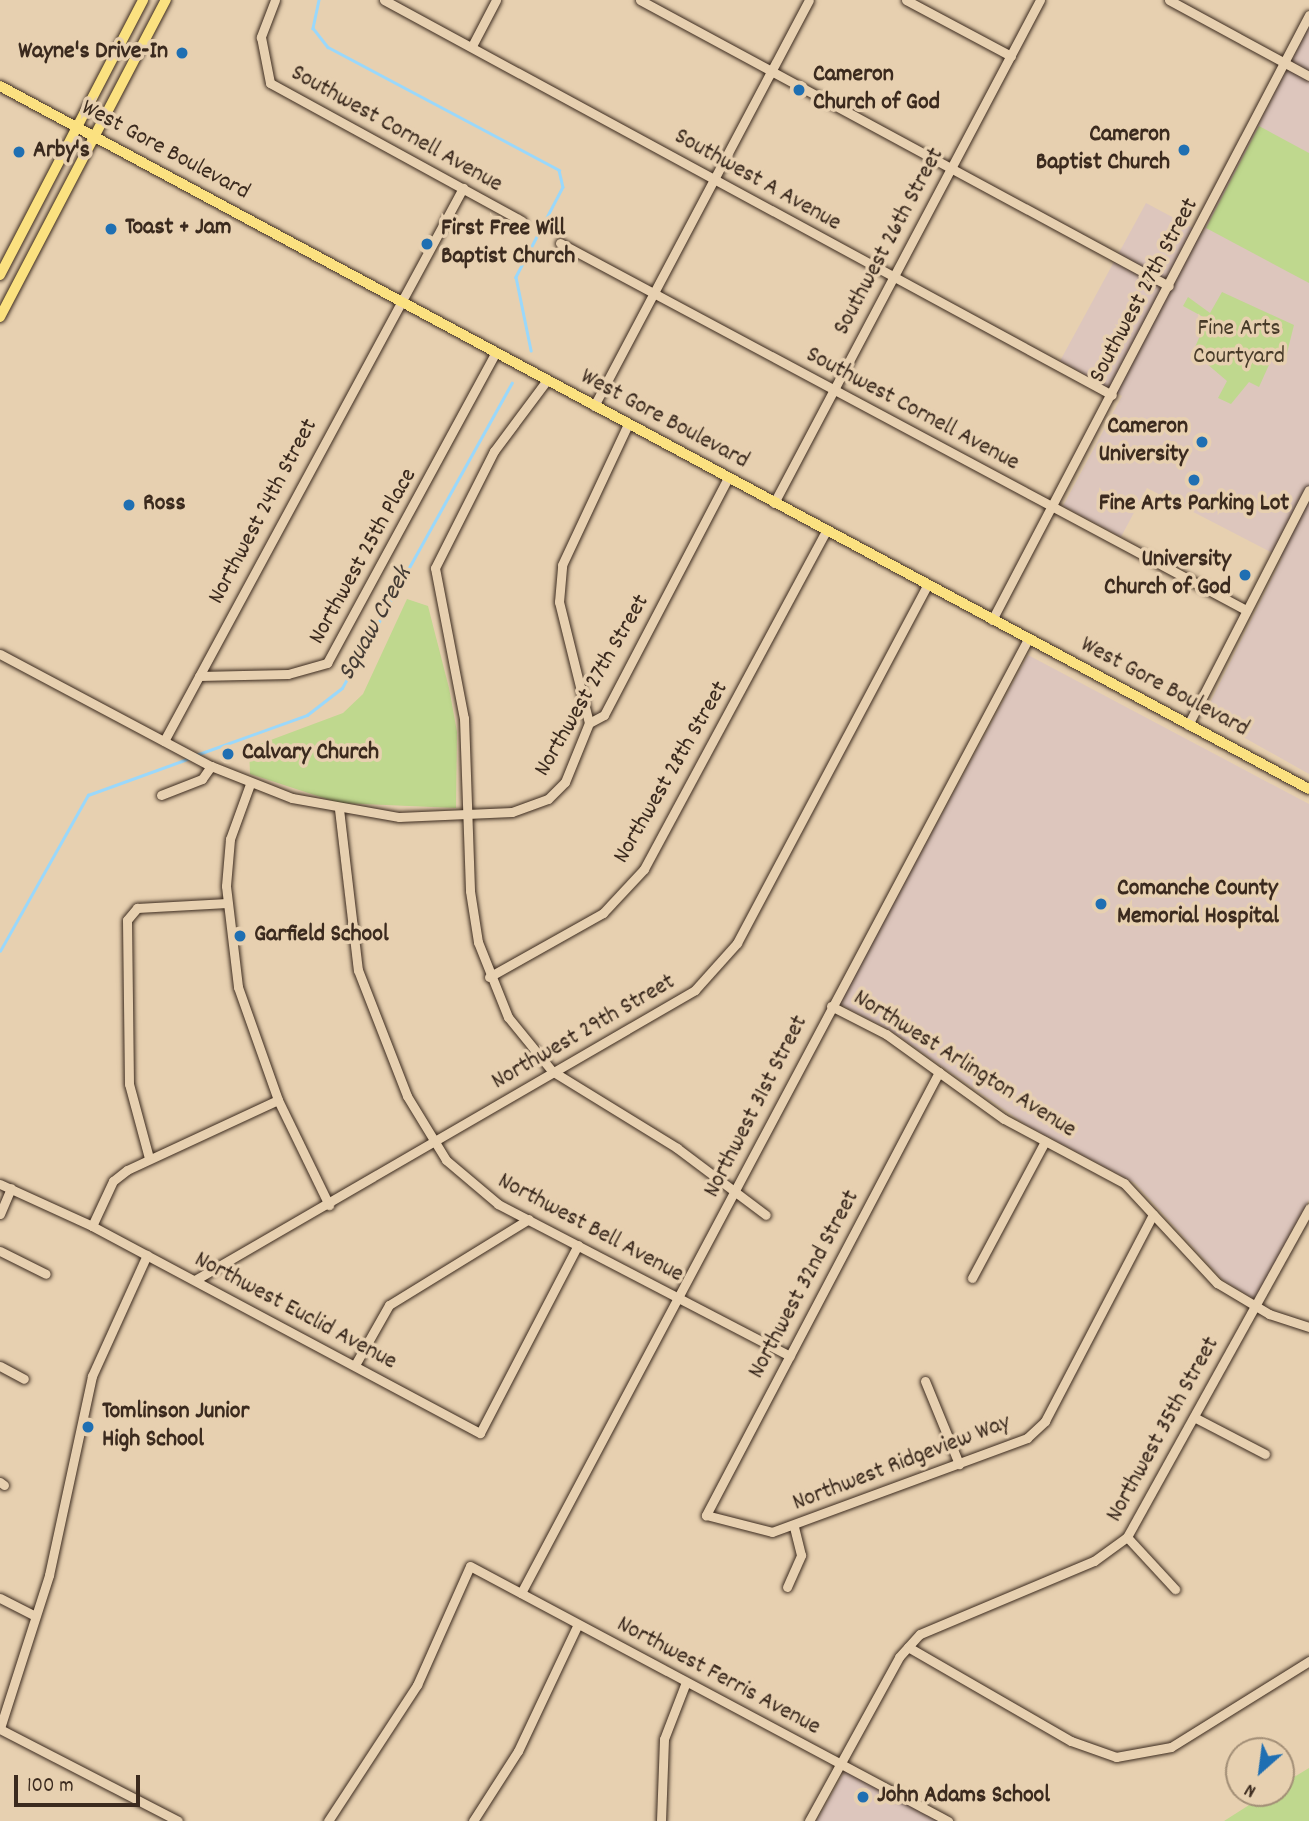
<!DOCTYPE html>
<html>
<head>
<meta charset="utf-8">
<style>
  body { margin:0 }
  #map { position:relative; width:1309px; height:1821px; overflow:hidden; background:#e7d0b0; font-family:Dekko,sans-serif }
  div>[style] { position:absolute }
  .built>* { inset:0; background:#ddc6bd }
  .green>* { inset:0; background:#bfd88e }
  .stream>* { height:2.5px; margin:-1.25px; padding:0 1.25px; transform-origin:1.25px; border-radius:1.25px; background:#9ad8fb }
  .roads { filter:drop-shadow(0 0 2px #3b2a1e) drop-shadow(0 0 2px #3b2a1e) }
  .minor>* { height:9px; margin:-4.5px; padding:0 4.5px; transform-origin:4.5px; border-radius:4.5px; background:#e7d0b0 }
  .major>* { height:10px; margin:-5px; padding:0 5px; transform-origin:5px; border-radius:5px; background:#fbe180 }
  .dots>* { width:19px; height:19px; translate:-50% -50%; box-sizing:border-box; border:4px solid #e7d0b0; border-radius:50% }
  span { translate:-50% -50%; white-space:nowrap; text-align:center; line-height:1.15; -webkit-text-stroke:7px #e7d0b0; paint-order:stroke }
  .poi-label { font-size:24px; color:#3b2a1e; font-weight:700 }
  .right { translate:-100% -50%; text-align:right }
  .left { translate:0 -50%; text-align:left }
  .street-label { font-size:24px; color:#3b2a1e }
  .park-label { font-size:24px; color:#483b29 }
  .water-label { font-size:26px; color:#443b34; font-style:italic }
  .north { position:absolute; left:1225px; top:1737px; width:70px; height:70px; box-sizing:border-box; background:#e7d0b0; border:2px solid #a28e76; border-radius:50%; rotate:208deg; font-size:19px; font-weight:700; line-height:28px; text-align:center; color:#3b2a1e }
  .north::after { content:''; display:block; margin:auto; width:24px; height:32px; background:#1f6fb2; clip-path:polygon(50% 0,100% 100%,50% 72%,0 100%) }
  .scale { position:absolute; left:14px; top:1775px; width:126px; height:32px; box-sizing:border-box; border:4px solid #3b2a1e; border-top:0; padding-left:9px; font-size:21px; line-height:24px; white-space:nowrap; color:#3b2a1e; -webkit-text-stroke:5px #e7d0b0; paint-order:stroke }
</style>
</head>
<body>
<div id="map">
  <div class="built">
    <i style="clip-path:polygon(1309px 27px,1309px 774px,1204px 715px,1282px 558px,1147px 488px,1121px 537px,1063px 506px,1122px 396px,1060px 361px,1146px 203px,1202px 233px)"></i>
    <i style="clip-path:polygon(1028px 655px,1309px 804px,1309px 1200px,1255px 1300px,1223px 1280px,1135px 1183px,1028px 1126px,890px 1030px,839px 1004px)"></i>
    <i style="clip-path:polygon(845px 1771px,849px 1772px,941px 1821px,816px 1821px)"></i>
  </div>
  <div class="green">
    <i style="clip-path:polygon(1259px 126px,1309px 153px,1309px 283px,1206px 228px)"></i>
    <i style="clip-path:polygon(1222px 292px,1294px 325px,1286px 357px,1273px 356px,1259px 387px,1249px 382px,1231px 404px,1218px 398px,1227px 381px,1193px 352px,1207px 319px,1183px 306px,1188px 297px,1210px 313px)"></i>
    <i style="clip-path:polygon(407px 599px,428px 606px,449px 688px,457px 732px,456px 808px,339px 803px,250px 774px,249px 748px,343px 713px,363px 694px)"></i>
    <i style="clip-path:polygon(1309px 1768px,1309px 1821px,1224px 1821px,1268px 1793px,1281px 1793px,1281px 1785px)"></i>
  </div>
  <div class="stream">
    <i style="left:319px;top:0;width:29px;rotate:102deg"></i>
    <i style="left:313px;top:28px;width:24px;rotate:52deg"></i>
    <i style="left:328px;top:47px;width:262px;rotate:28deg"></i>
    <i style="left:559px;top:170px;width:17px;rotate:77deg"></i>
    <i style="left:563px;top:187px;width:102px;rotate:117.6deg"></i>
    <i style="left:516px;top:277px;width:75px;rotate:78.4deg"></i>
    <i style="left:196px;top:755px;width:118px;rotate:-19.8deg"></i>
    <i style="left:307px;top:715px;width:44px;rotate:-37.6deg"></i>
    <i style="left:342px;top:688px;width:349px;rotate:-60.9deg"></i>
    <i style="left:0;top:951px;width:179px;rotate:-60.6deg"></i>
    <i style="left:88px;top:795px;width:109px;rotate:-19.9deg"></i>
  </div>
  <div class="roads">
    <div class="minor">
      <i style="left:275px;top:0;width:40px;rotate:111deg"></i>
      <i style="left:261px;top:37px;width:47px;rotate:78.9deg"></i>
      <i style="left:270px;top:83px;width:287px;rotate:28.7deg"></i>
      <i style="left:384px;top:0;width:828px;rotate:28.48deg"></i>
      <i style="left:640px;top:0;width:601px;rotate:28.4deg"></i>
      <i style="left:906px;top:0;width:119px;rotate:28.1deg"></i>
      <i style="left:1169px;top:0;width:159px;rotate:28.5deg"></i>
      <i style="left:472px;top:46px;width:52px;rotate:-62.4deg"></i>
      <i style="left:560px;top:243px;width:778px;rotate:28.15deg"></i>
      <i style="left:547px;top:380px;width:89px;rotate:126.7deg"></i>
      <i style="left:494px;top:451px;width:131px;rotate:116.8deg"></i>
      <i style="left:435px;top:568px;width:153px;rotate:79.1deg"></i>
      <i style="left:464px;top:718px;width:173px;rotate:88deg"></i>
      <i style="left:470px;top:891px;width:52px;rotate:81.1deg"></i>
      <i style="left:478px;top:942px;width:81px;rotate:68.2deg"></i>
      <i style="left:508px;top:1017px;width:70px;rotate:50.8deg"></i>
      <i style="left:552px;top:1071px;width:147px;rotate:31.6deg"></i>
      <i style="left:677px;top:1148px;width:111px;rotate:37deg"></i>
      <i style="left:594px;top:406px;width:459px;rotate:-62.1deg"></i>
      <i style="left:774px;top:503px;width:569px;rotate:-62.13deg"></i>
      <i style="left:992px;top:620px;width:683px;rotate:-62.35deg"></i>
      <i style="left:0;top:654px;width:239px;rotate:28deg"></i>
      <i style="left:211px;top:766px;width:87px;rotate:21.6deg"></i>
      <i style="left:292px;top:798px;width:109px;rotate:10.1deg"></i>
      <i style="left:399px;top:817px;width:113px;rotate:-2.5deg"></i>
      <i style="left:512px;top:812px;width:38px;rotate:-20deg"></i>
      <i style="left:548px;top:799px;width:24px;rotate:-45deg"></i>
      <i style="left:565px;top:782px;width:64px;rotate:-67.9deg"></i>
      <i style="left:589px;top:723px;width:17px;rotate:-28deg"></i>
      <i style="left:604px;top:715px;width:267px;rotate:-62.4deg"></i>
      <i style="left:199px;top:676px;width:89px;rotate:-1.3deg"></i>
      <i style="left:288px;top:674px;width:41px;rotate:-15.8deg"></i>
      <i style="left:327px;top:663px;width:353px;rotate:-61.5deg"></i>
      <i style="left:589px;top:723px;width:125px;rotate:-103.9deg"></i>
      <i style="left:559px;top:602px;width:37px;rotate:-85deg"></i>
      <i style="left:562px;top:565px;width:156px;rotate:-64.9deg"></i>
      <i style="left:1188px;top:725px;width:264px;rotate:-62.8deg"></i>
      <i style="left:164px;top:741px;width:629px;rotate:-61.6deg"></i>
      <i style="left:250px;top:784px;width:59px;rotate:110deg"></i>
      <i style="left:230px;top:839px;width:47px;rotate:94.9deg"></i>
      <i style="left:226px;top:886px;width:102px;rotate:83.2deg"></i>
      <i style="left:238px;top:987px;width:120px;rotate:70.5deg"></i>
      <i style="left:278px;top:1100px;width:117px;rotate:64.1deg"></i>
      <i style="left:161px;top:795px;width:44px;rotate:-21.3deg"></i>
      <i style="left:202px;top:779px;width:16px;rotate:-55deg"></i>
      <i style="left:339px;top:809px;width:162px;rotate:83.3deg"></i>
      <i style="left:358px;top:970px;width:135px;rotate:68.7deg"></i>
      <i style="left:407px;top:1096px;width:75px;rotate:58.6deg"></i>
      <i style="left:446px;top:1160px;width:68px;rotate:40.2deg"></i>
      <i style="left:498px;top:1204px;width:329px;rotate:27.5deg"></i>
      <i style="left:489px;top:977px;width:131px;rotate:-29.3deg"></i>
      <i style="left:603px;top:913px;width:60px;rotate:-47deg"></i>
      <i style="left:644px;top:869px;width:384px;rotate:-61.7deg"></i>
      <i style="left:831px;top:1006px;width:62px;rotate:27deg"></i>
      <i style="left:886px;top:1034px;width:145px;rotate:35.8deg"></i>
      <i style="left:1004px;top:1119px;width:136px;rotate:28.1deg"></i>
      <i style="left:1124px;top:1183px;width:137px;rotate:47.1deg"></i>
      <i style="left:1217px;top:1283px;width:61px;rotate:30.8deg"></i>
      <i style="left:1269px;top:1314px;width:42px;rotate:18deg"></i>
      <i style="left:939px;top:1072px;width:501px;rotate:117.74deg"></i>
      <i style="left:706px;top:1515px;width:68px;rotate:14.4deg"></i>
      <i style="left:772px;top:1532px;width:272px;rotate:-20.2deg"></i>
      <i style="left:1027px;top:1438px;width:25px;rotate:-43deg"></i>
      <i style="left:1045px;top:1421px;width:233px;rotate:-62.4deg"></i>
      <i style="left:149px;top:1158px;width:77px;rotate:-105.1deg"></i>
      <i style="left:129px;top:1084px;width:164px;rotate:-90.7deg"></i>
      <i style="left:127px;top:920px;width:16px;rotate:-50deg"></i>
      <i style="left:137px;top:908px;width:90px;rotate:-3.2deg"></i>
      <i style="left:0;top:1184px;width:101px;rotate:24.5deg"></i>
      <i style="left:92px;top:1226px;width:440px;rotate:28.1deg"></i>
      <i style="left:480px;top:1433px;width:212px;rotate:-62.5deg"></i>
      <i style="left:0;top:1214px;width:28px;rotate:-67deg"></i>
      <i style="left:92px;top:1226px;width:50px;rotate:-65deg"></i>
      <i style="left:113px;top:1181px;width:18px;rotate:-38deg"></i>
      <i style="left:127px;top:1170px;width:166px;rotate:-24.9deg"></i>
      <i style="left:0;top:1251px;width:51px;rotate:26.6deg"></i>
      <i style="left:972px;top:1278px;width:155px;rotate:-61.9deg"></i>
      <i style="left:195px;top:1280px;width:578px;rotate:-30.11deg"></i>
      <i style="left:695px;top:990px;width:63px;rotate:-48.2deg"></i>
      <i style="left:737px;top:943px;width:405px;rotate:-62deg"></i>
      <i style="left:355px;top:1365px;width:69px;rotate:-60.5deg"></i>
      <i style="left:389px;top:1305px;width:164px;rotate:-31.6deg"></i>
      <i style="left:0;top:1366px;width:27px;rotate:28deg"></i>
      <i style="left:925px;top:1381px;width:90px;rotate:67.7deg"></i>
      <i style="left:1194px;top:1417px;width:80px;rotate:27.5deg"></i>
      <i style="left:0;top:1482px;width:5px;rotate:37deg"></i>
      <i style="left:1127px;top:1537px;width:71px;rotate:47.3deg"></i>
      <i style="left:787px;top:1587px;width:35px;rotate:-66deg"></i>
      <i style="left:801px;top:1555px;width:29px;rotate:-104deg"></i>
      <i style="left:521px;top:1593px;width:1080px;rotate:-62.01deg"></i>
      <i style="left:0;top:1598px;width:38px;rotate:27deg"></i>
      <i style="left:908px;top:1647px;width:188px;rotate:30deg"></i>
      <i style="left:1071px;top:1741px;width:48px;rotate:19.6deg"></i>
      <i style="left:1116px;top:1757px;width:56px;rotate:-10.3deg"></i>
      <i style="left:1171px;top:1747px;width:163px;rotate:-31.9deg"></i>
      <i style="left:0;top:1728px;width:161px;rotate:-72.2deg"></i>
      <i style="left:49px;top:1575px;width:204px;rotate:-77.8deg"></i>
      <i style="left:92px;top:1376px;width:133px;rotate:-65.6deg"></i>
      <i style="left:0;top:1729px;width:200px;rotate:27.3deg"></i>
      <i style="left:328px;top:1821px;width:163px;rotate:-56.8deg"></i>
      <i style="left:417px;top:1685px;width:130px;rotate:-66deg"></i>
      <i style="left:470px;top:1566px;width:542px;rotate:28.08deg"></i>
      <i style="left:473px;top:1821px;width:83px;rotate:-57.3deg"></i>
      <i style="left:518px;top:1751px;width:140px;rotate:-64.7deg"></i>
      <i style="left:661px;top:1821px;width:82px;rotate:-87.9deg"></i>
      <i style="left:664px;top:1739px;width:61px;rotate:-68.9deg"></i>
      <i style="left:809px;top:1821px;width:187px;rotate:-61.2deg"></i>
      <i style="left:899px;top:1657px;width:31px;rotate:-48deg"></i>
      <i style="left:920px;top:1634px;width:189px;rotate:-22.8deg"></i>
      <i style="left:1094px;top:1561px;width:41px;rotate:-36deg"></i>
      <i style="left:1127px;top:1537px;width:376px;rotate:-61deg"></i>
    </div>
    <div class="major">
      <i style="left:0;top:86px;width:1486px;rotate:28.24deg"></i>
      <i style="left:0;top:275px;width:310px;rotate:-62.5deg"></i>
      <i style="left:0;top:317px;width:358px;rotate:-62.4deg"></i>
    </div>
  </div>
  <div class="dots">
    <i style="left:182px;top:53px;background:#1f6fb2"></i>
    <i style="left:799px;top:90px;background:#1f6fb2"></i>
    <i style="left:1184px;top:150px;background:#1f6fb2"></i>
    <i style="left:19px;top:152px;background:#1f6fb2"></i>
    <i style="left:111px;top:229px;background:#1f6fb2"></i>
    <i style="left:427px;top:244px;background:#1f6fb2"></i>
    <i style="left:1202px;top:442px;background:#1f6fb2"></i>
    <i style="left:1194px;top:480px;background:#1f6fb2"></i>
    <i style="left:129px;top:505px;background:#1f6fb2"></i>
    <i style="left:1245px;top:575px;background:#1f6fb2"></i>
    <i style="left:228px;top:754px;background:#1f6fb2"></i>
    <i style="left:1101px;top:904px;background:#1f6fb2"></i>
    <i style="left:240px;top:936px;background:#1f6fb2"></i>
    <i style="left:88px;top:1427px;background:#1f6fb2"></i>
    <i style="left:863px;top:1797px;background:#1f6fb2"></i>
  </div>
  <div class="poi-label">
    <span class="right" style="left:168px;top:53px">Wayne's Drive-In</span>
    <span class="left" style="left:813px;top:90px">Cameron<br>Church of God</span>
    <span class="right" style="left:1170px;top:150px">Cameron<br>Baptist Church</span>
    <span class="left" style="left:33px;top:152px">Arby's</span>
    <span class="left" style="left:125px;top:229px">Toast + Jam</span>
    <span class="left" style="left:441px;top:244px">First Free Will<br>Baptist Church</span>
    <span class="right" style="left:1188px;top:442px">Cameron<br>University</span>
    <span class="left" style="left:143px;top:505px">Ross</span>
    <span style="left:1194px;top:505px">Fine Arts Parking Lot</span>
    <span class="right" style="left:1231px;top:575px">University<br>Church of God</span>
    <span class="left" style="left:242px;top:754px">Calvary Church</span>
    <span class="left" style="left:1117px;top:904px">Comanche County<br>Memorial Hospital</span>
    <span class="left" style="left:254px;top:936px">Garfield School</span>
    <span class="left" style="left:102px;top:1427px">Tomlinson Junior<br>High School</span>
    <span class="left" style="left:877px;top:1797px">John Adams School</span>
  </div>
  <div class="street-label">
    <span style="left:396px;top:130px;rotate:29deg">Southwest Cornell Avenue</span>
    <span style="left:165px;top:151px;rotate:28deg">West Gore Boulevard</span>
    <span style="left:757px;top:181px;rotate:29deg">Southwest A Avenue</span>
    <span style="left:890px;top:242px;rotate:-62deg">Southwest 26th Street</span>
    <span style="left:1145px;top:291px;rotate:-62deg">Southwest 27th Street</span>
    <span style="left:912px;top:410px;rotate:28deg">Southwest Cornell Avenue</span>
    <span style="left:664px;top:420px;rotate:28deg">West Gore Boulevard</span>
    <span style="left:264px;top:512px;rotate:-62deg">Northwest 24th Street</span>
    <span style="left:364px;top:557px;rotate:-61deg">Northwest 25th Place</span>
    <span style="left:593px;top:686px;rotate:-60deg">Northwest 27th Street</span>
    <span style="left:1164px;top:688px;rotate:28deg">West Gore Boulevard</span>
    <span style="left:672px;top:773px;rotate:-60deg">Northwest 28th Street</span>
    <span style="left:584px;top:1033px;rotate:-30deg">Northwest 29th Street</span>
    <span style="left:964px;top:1065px;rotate:32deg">Northwest Arlington Avenue</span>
    <span style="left:757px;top:1107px;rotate:-63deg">Northwest 31st Street</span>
    <span style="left:590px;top:1229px;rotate:28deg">Northwest Bell Avenue</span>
    <span style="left:805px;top:1285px;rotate:-62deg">Northwest 32nd Street</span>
    <span style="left:295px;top:1312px;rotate:28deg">Northwest Euclid Avenue</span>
    <span style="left:1164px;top:1430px;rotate:-61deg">Northwest 35th Street</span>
    <span style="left:902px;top:1464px;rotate:-21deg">Northwest Ridgeview Way</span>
    <span style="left:718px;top:1677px;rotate:28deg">Northwest Ferris Avenue</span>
  </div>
  <div class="park-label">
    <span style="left:1239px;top:344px">Fine Arts<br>Courtyard</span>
  </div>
  <div class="water-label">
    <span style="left:376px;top:624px;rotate:-61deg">Squaw Creek</span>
  </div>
  <div class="north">N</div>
  <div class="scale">100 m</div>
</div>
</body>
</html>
